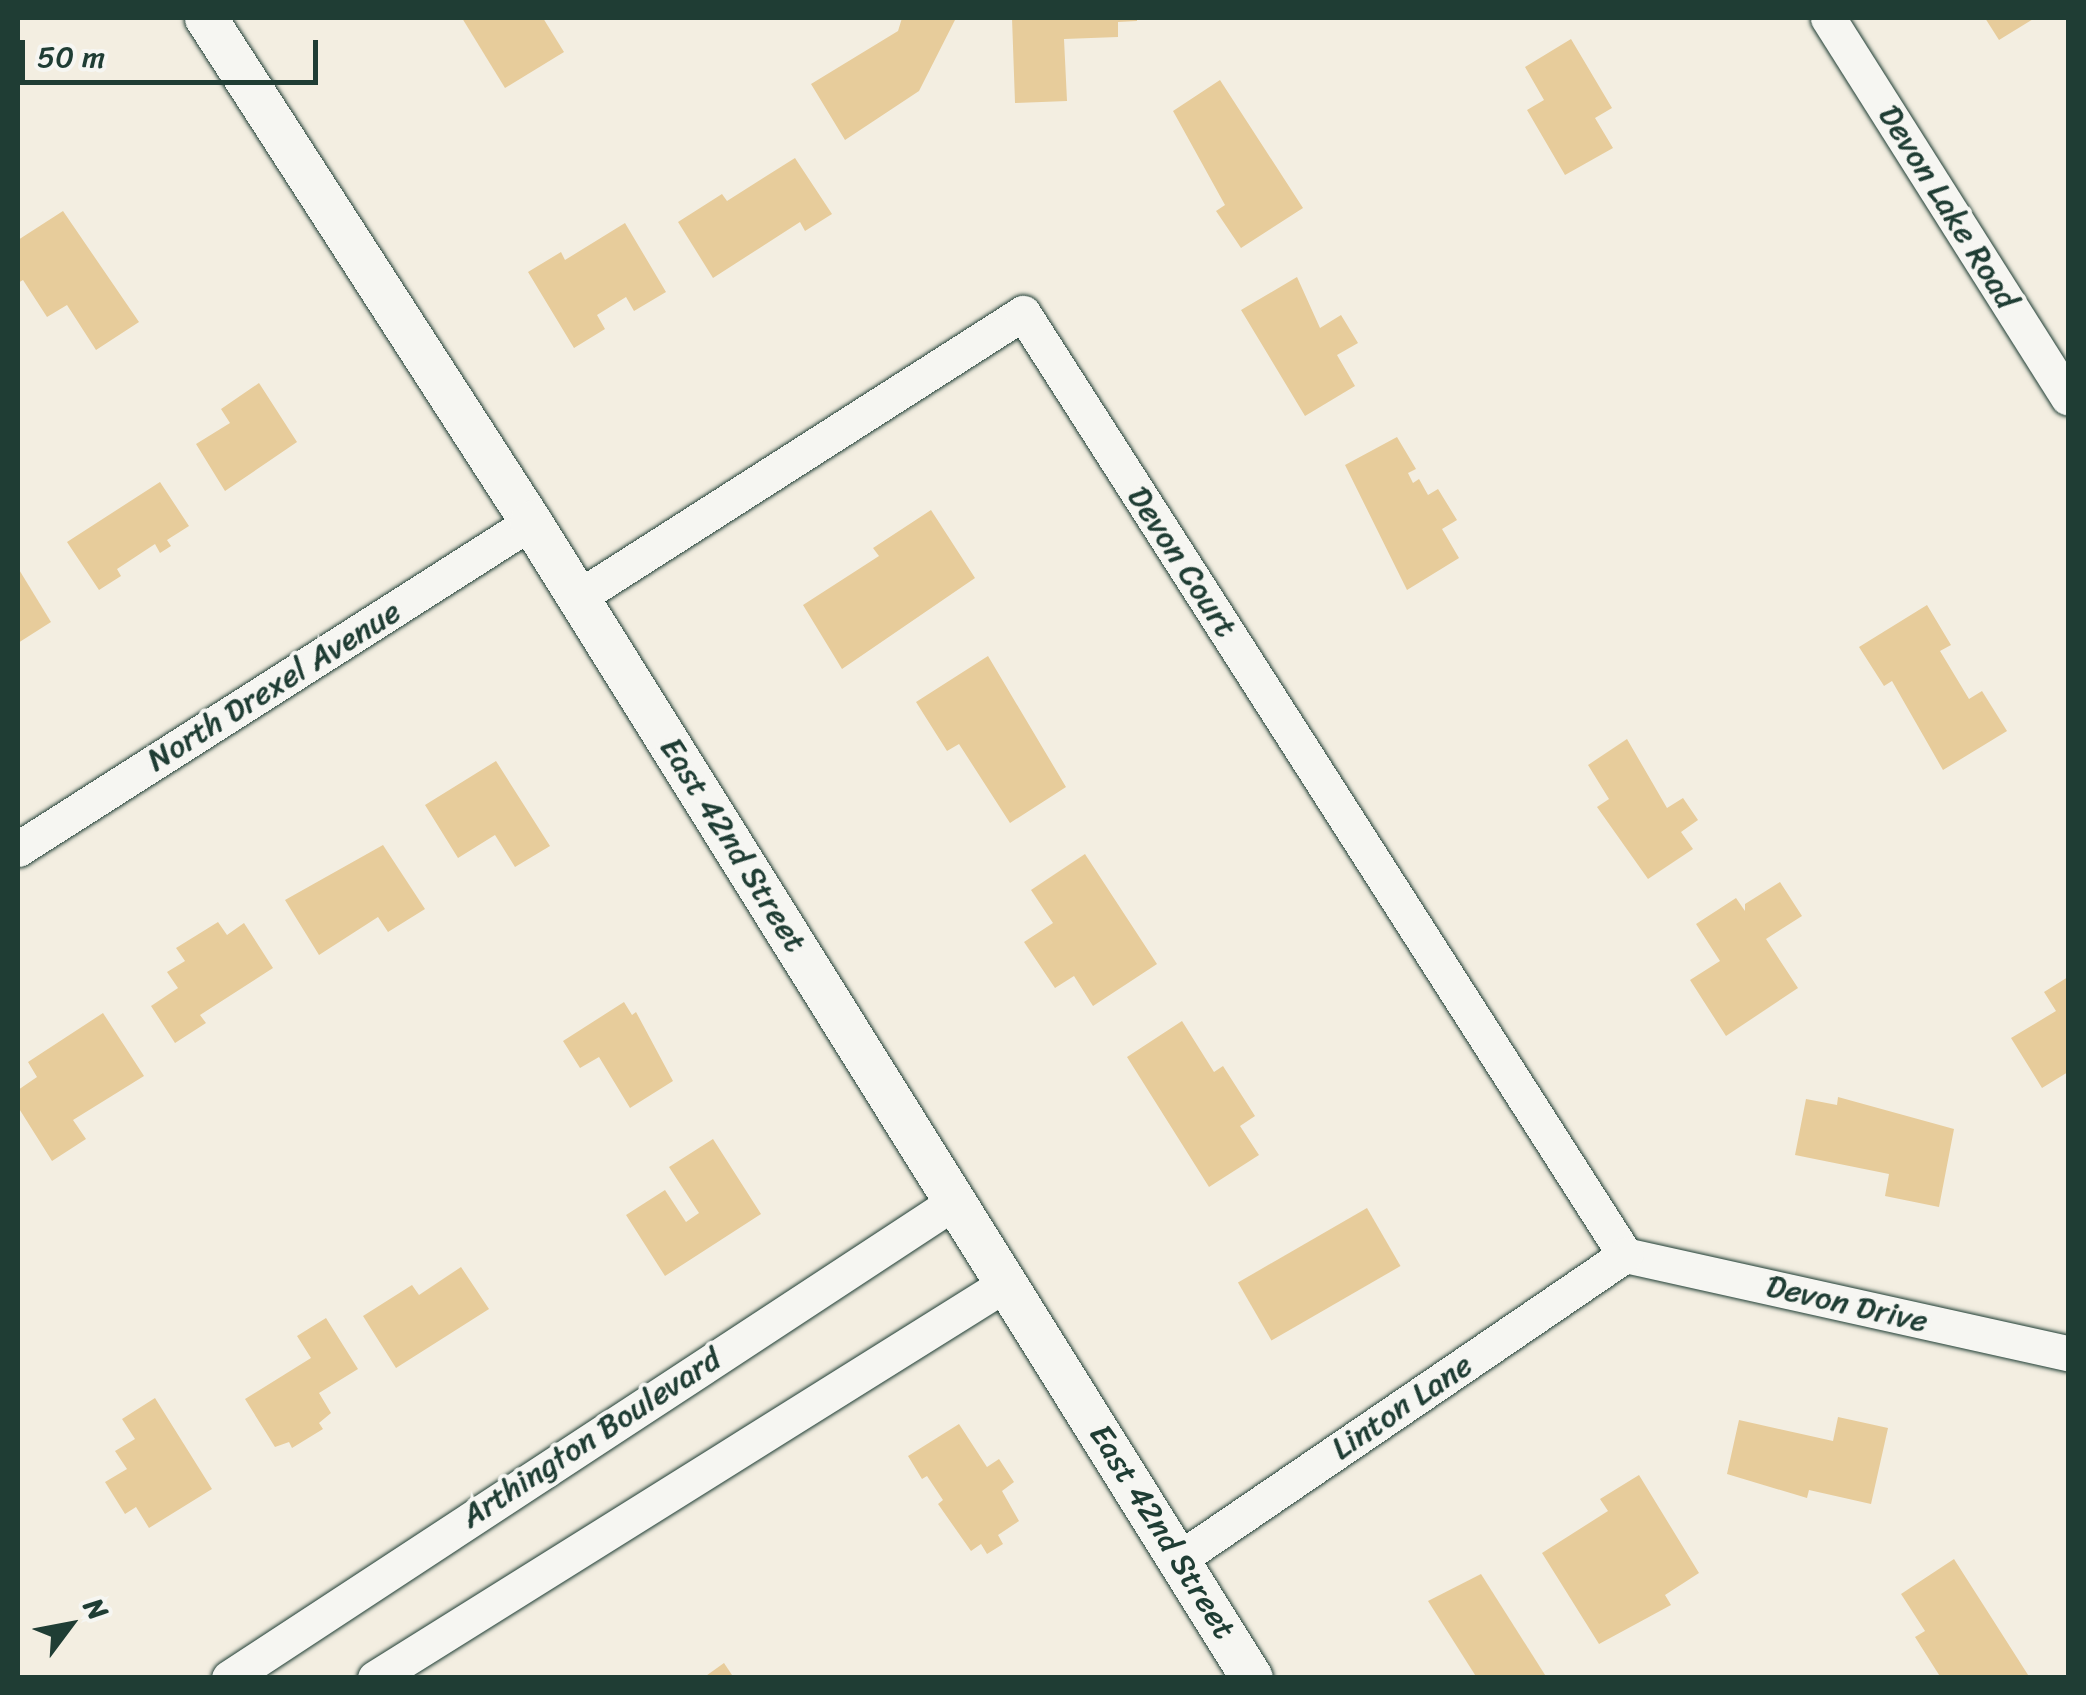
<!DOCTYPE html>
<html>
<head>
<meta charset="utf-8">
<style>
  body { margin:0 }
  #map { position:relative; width:2086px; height:1695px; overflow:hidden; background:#f3eee1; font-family:Sriracha,sans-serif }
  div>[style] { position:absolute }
  .building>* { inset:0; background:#e7cc9b; transform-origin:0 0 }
  .roads { filter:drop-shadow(0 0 2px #1f3d34) drop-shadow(0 0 2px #1f3d34) }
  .minor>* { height:35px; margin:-17.5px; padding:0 17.5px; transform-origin:17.5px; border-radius:17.5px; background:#f6f6f2 }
  .tertiary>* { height:42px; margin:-21px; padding:0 21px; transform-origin:21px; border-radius:21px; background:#f6f6f2 }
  span { translate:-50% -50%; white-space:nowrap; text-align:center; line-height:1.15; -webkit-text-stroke:8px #f6f6f2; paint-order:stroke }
  .street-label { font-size:32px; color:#1f3d34 }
  .frame { position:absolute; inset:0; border:20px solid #1f3d34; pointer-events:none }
  .north { position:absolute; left:20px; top:1575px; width:100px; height:100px; -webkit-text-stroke:8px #f6f6f2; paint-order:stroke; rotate:58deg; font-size:28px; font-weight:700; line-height:40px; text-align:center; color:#1f3d34 }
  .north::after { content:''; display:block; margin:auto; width:35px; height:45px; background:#1f3d34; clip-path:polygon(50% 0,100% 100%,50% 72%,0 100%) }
  .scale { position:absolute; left:20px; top:40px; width:298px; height:45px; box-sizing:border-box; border:5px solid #1f3d34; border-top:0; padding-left:12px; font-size:30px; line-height:35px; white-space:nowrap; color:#1f3d34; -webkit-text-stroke:8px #f6f6f2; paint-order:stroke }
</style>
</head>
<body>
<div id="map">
  <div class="building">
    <i style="clip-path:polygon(462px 18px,543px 18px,564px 52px,505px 88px)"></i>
    <i style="clip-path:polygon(902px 18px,956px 18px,919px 91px,845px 140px,811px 84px,898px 31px)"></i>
    <i style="clip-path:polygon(1012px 18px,1137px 18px,1137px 21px,1118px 22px,1118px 37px,1064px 39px,1067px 101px,1015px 103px)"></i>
    <i style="clip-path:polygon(1985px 18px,2035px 18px,1999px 40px)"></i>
    <i style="clip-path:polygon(1571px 39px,1612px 108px,1595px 118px,1613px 148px,1565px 175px,1527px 110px,1544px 100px,1525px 67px)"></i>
    <i style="clip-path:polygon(1220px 80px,1303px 208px,1241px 248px,1216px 211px,1225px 205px,1173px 111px)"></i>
    <i style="clip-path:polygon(795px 158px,832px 214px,805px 231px,800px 222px,713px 278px,678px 222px,722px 194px,727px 201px)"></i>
    <i style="clip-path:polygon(63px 211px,139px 322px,96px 350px,67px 305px,47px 317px,23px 280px,18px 283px,18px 240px)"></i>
    <i style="clip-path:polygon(625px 223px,666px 292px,634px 311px,626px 297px,597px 315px,605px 329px,574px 348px,528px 272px,561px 252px,565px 260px)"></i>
    <i style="clip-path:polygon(1297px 277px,1320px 328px,1341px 315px,1358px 343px,1337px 355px,1355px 386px,1305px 416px,1241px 310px)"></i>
    <i style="clip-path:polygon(259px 383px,297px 442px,225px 491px,196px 444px,230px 423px,221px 409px)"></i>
    <i style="clip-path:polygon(1397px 437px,1416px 469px,1408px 473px,1413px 483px,1419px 479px,1428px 495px,1438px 489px,1457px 520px,1442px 529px,1459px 558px,1407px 590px,1345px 465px)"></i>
    <i style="clip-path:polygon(160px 482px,189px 526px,167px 540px,171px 546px,160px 553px,155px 544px,117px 569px,121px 576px,99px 590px,67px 542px)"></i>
    <i style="clip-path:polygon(931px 510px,975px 578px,842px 669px,803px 605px,879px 556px,873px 548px)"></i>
    <i style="clip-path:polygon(18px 568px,51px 622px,18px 643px)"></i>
    <i style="clip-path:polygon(1927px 605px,1951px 645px,1940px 651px,1969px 699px,1982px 691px,2007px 731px,1943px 770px,1892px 681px,1884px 686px,1859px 647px)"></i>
    <i style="clip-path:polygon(988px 656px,1066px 787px,1010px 823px,959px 744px,947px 751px,916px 702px)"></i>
    <i style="clip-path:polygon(1627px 739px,1667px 808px,1683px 798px,1698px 820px,1681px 832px,1693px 849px,1648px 879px,1597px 807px,1609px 799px,1588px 765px)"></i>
    <i style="clip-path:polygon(496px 761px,550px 846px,515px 867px,495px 835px,458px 858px,425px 805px)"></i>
    <i style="clip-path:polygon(383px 845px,425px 909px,388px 932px,378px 917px,319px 955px,285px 900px)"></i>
    <i style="clip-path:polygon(1085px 854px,1157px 964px,1093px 1006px,1074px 976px,1055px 988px,1024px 942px,1053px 923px,1031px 890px)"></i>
    <i style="clip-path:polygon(1780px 882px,1802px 916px,1766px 939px,1798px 988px,1726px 1036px,1690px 980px,1720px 961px,1696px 924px,1736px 898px,1745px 911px,1745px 904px)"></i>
    <i style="clip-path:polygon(218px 922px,227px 935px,244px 923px,273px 968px,200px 1015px,206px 1023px,175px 1043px,151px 1006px,178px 988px,167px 972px,185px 961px,176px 948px)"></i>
    <i style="clip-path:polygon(2068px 977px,2068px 1072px,2042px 1088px,2011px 1038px,2056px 1011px,2044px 992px)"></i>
    <i style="clip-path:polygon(624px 1002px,632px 1015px,636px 1012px,673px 1081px,630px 1108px,599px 1057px,580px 1068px,563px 1041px)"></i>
    <i style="clip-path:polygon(103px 1013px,144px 1076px,73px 1120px,86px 1139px,52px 1161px,18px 1107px,18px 1090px,37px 1077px,28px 1062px)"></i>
    <i style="clip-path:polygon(1182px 1021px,1214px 1072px,1223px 1066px,1255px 1116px,1240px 1126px,1259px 1155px,1209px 1187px,1127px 1057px)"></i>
    <i style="clip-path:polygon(1838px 1097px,1954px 1129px,1939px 1207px,1885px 1196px,1889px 1174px,1795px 1155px,1806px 1099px,1837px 1105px)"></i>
    <i style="clip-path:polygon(713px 1139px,761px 1214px,665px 1276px,626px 1215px,665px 1190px,686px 1222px,699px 1213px,669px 1167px)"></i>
    <i style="left:1367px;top:1208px;width:67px;height:149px;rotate:60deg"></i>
    <i style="clip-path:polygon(461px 1267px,489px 1309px,396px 1368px,363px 1316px,412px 1285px,419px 1295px)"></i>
    <i style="clip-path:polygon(326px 1318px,358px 1369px,319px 1393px,331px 1413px,319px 1423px,323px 1429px,292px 1448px,289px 1442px,275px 1447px,245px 1399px,311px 1358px,297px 1336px)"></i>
    <i style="clip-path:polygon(155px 1398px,212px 1489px,149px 1528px,136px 1507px,125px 1514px,105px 1482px,127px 1469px,115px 1451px,135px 1439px,122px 1419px)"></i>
    <i style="clip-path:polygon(1838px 1417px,1888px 1428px,1871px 1504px,1809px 1490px,1807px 1498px,1727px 1474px,1739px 1420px,1833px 1441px)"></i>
    <i style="clip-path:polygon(959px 1424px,987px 1467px,999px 1459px,1014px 1482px,1002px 1491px,1019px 1521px,998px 1535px,1003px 1544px,987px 1554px,981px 1544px,971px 1551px,938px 1504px,943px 1500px,927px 1476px,922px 1479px,908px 1456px)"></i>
    <i style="clip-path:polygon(1639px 1475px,1699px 1573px,1665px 1595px,1671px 1605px,1599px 1644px,1542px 1553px,1608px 1511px,1600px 1499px)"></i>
    <i style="clip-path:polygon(1954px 1559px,2030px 1678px,1941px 1678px,1915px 1637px,1925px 1631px,1901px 1594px)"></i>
    <i style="clip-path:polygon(1481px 1574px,1547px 1678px,1477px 1678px,1428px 1601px)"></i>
    <i style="clip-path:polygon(724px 1663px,734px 1678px,703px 1678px)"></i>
  </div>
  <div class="roads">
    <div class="minor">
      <i style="left:1828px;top:18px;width:449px;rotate:57.7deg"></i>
      <i style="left:577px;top:598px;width:529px;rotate:-32.58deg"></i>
      <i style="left:1023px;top:313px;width:1118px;rotate:57.42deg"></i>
      <i style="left:18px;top:849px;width:608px;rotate:-32.51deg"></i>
      <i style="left:1625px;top:1255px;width:454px;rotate:12.5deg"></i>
      <i style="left:1179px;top:1559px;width:540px;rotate:-34.28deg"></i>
      <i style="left:229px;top:1678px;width:870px;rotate:-33.27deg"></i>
      <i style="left:375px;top:1678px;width:745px;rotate:-32.01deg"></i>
    </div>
    <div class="tertiary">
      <i style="left:206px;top:18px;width:600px;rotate:57.18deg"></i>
      <i style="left:531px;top:522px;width:1362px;rotate:58.05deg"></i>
    </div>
  </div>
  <div class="street-label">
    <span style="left:1948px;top:207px;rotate:58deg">Devon Lake Road</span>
    <span style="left:1182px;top:562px;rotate:57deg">Devon Court</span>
    <span style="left:274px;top:686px;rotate:-32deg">North Drexel Avenue</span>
    <span style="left:733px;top:845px;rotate:58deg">East 42nd Street</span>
    <span style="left:1847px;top:1304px;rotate:13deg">Devon Drive</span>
    <span style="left:1402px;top:1407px;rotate:-34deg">Linton Lane</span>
    <span style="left:591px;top:1438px;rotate:-33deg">Arthington Boulevard</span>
    <span style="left:1162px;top:1532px;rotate:58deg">East 42nd Street</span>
  </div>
  <div class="frame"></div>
  <div class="north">N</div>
  <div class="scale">50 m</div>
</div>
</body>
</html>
